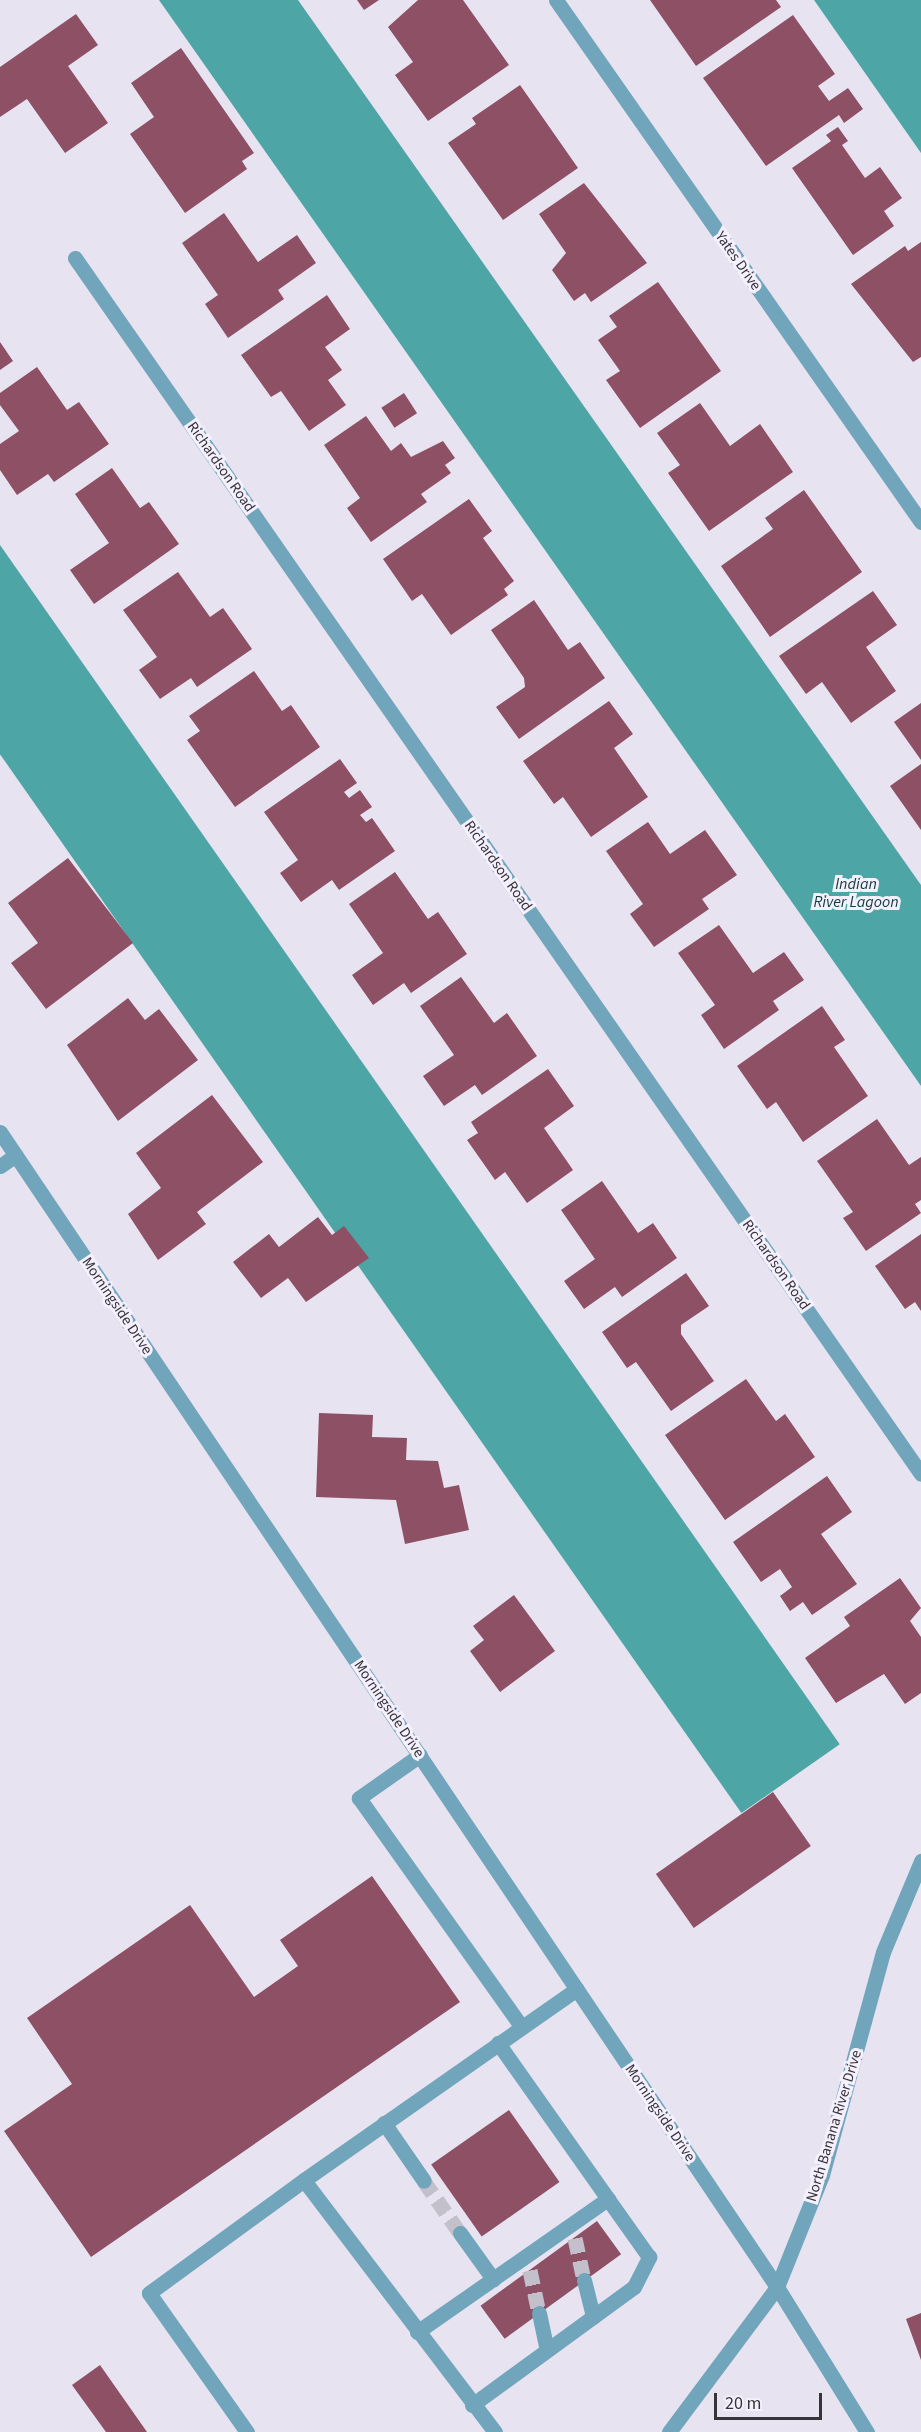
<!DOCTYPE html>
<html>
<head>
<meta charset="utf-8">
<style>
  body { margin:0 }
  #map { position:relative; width:921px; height:2432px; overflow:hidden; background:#e8e3f0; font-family:"Source Sans 3",sans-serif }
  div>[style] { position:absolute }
  .water>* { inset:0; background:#4da5a6; transform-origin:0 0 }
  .building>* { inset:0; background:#8d5065; transform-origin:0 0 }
  .minor-tunnel>* { height:15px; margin-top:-7.5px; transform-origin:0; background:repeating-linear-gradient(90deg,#c4c0cb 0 15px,transparent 0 23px) }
  .minor>* { height:15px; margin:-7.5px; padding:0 7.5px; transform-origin:7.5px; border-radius:7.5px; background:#70a5bc }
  span { translate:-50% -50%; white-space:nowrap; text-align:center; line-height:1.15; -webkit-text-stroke:6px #f5f0fd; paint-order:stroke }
  .street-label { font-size:15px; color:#363439 }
  .water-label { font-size:16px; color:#113c3c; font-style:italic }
  .scale { position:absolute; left:714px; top:2393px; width:108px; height:27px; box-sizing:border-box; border:3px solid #363439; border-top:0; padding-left:8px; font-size:18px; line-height:21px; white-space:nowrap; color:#363439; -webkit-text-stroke:4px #f5f0fd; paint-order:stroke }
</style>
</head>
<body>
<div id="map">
  <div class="water">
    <i style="clip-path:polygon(159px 0,298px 0,921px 885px,921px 1086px)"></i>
    <i style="clip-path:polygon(814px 0,921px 0,921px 153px)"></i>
    <i style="left:0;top:545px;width:1464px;height:120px;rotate:55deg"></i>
  </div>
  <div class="building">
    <i style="clip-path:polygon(357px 0,379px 0,364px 10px)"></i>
    <i style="clip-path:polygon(418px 0,463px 0,509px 65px,428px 121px,395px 75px,413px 62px,388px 27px)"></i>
    <i style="clip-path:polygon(650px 0,776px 0,781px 7px,696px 66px)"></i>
    <i style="clip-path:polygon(76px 14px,98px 45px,68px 66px,108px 123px,65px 153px,27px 99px,0 117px,0 67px)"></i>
    <i style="clip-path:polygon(793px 15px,835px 74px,818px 86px,829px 101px,848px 88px,863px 109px,844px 123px,839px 115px,766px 166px,703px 78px)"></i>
    <i style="clip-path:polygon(181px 48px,254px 153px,242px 161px,247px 169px,185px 213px,130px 134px,154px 117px,131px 83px)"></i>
    <i style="clip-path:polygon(520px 85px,578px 168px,503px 220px,448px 143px,476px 124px,472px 118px)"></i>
    <i style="clip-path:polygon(838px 127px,848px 141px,842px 145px,865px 178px,880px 167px,902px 198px,884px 211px,894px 226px,853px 255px,792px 168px,831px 141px,826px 135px)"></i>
    <i style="clip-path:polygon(584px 183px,647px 263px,591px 302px,585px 293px,574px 301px,552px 270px,566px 253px,539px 214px)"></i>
    <i style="clip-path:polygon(224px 213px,258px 262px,297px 235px,316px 263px,278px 290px,284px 299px,228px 338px,205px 304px,218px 295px,182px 243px)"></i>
    <i style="clip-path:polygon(921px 242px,921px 357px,913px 362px,851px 284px,905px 246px,908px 251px)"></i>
    <i style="clip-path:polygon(658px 282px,721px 371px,640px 428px,606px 380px,620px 371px,598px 340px,617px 327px,609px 316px)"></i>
    <i style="clip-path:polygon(327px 295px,350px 329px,325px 347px,342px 370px,328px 380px,346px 405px,309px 431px,281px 391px,271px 397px,241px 355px)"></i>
    <i style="clip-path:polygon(0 342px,13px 361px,0 370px)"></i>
    <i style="clip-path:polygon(37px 367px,67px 410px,79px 402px,109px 444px,54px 482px,48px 474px,17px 495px,0 470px,0 444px,19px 431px,0 405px,0 393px)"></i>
    <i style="left:404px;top:393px;width:24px;height:27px;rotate:57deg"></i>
    <i style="clip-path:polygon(700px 403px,730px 446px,760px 424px,793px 472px,709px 531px,668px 473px,680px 465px,657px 433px)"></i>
    <i style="clip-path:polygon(366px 416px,391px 451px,401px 443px,411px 457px,443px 441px,455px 458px,445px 465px,451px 473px,421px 494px,427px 502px,371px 542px,347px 508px,360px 498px,324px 445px)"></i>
    <i style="clip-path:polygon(112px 468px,140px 508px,149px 502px,179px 544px,94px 604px,70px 570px,109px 543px,75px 494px)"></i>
    <i style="clip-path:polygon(804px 490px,862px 572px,770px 637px,721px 566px,773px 529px,765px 518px)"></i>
    <i style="clip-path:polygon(469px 499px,492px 531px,483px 538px,514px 581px,504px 589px,508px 595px,451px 635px,422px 594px,412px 601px,383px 559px)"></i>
    <i style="clip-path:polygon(178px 572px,210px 617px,223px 608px,252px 649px,197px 687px,191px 678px,160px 699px,139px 670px,157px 657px,123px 610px)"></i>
    <i style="clip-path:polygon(873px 591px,897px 625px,866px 647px,896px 691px,851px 723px,822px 682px,806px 694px,779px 656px)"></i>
    <i style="clip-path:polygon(534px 600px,568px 650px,580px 642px,605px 678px,519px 739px,496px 707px,525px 687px,524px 678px,491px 630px)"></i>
    <i style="clip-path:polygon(254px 671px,282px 711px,291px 705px,320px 747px,235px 807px,187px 740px,200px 731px,189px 716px)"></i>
    <i style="clip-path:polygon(609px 701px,633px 734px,614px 748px,648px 797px,591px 837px,563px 797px,554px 804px,523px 761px)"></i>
    <i style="clip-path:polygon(921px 703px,921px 760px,894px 722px)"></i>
    <i style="clip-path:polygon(340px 759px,357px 783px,344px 792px,349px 798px,360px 790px,372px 807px,360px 815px,366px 822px,372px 818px,395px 851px,339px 890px,332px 880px,301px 902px,280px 873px,298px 860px,264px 812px)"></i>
    <i style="clip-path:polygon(921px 764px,921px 830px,890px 786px)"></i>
    <i style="clip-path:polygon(648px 822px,670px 854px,705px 830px,737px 875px,702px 899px,709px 909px,654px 947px,630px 914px,643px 904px,606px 851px)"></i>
    <i style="clip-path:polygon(68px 858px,133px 943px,46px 1009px,11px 963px,38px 943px,8px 903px)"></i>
    <i style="clip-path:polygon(395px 872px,428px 919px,438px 912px,467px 954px,411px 993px,404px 983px,373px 1005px,352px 975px,383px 953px,349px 904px)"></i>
    <i style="clip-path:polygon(719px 925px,753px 973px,784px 952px,804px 980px,773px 1001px,779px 1010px,724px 1049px,701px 1015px,715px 1005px,678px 953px)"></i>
    <i style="clip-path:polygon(461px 977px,494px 1023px,507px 1013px,537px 1056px,482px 1095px,475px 1085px,444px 1106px,423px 1076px,454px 1055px,420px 1006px)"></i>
    <i style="clip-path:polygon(128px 998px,145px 1020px,159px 1009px,198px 1060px,118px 1121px,67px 1045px)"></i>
    <i style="clip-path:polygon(822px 1006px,845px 1040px,834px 1047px,868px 1096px,803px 1142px,776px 1102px,767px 1109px,737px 1066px)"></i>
    <i style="clip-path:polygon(548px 1069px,574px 1106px,544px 1128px,573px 1170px,527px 1203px,505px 1172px,495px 1180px,467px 1140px,478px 1133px,471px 1122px)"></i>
    <i style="clip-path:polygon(212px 1095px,263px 1162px,197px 1212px,206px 1224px,158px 1260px,128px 1214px,161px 1188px,136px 1153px)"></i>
    <i style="clip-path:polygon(877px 1119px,909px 1165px,921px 1157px,921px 1200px,915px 1204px,921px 1213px,866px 1251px,843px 1218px,853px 1212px,817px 1161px)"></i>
    <i style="clip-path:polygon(602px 1181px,638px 1233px,653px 1223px,677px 1258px,622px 1297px,615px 1287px,584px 1309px,564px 1281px,595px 1259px,561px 1210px)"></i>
    <i style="clip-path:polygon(318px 1217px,332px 1235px,344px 1226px,369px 1258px,306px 1302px,288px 1278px,261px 1298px,233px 1262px,269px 1234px,279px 1247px)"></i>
    <i style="clip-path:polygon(921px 1234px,921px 1311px,915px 1302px,905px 1309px,875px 1266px)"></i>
    <i style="clip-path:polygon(686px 1273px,709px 1306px,681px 1325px,681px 1334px,714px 1381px,671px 1411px,636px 1362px,627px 1368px,602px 1332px)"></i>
    <i style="clip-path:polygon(746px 1379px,776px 1421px,785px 1414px,815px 1457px,725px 1520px,665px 1435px)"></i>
    <i style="clip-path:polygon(319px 1413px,373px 1415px,372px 1437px,407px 1438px,406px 1460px,438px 1461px,444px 1488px,459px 1485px,469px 1530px,405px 1544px,396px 1500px,316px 1497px)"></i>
    <i style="clip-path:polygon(827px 1476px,852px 1512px,821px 1534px,857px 1584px,812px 1615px,803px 1602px,790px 1611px,780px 1596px,792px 1587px,780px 1569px,761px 1582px,733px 1542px)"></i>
    <i style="clip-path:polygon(900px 1578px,921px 1608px,910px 1621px,921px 1637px,921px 1693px,905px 1704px,884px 1674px,836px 1703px,805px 1658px,850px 1626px,844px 1617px)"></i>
    <i style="clip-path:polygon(514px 1595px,555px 1651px,500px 1692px,470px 1651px,484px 1640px,473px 1626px)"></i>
    <i style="left:773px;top:1792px;width:66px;height:143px;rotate:55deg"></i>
    <i style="clip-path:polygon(372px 1876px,460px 2002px,91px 2257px,4px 2131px,72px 2084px,27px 2018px,190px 1905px,254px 1997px,298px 1966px,280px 1940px)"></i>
    <i style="left:509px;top:2110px;width:88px;height:95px;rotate:55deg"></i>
    <i style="left:597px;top:2221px;width:41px;height:144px;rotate:54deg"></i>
    <i style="clip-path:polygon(921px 2313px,921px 2360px,906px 2319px)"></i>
    <i style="clip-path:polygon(100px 2365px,147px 2432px,106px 2432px,72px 2385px)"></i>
  </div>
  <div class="minor-tunnel">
    <i style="left:424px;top:2181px;width:63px;rotate:55.3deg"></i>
    <i style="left:575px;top:2238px;width:43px;rotate:77.9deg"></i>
    <i style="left:530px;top:2270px;width:44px;rotate:78.2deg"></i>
  </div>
  <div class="minor">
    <i style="left:556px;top:0;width:637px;rotate:55.04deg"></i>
    <i style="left:75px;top:258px;width:1481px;rotate:55.17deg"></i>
    <i style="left:0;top:1132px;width:1392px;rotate:56.07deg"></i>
    <i style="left:777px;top:2287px;width:171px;rotate:58.2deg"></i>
    <i style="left:0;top:1166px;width:19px;rotate:-35deg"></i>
    <i style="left:420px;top:1755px;width:75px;rotate:144.8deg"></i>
    <i style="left:359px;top:1798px;width:281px;rotate:54.6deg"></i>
    <i style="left:384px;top:2123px;width:70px;rotate:55.4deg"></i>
    <i style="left:460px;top:2233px;width:57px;rotate:54.3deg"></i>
    <i style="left:584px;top:2280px;width:38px;rotate:76deg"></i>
    <i style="left:539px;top:2313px;width:38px;rotate:78deg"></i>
    <i style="left:417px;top:2332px;width:233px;rotate:-34.9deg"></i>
    <i style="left:608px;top:2199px;width:191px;rotate:-125.2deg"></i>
    <i style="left:472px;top:2405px;width:200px;rotate:-36.1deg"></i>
    <i style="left:634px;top:2287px;width:34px;rotate:-63deg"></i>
    <i style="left:649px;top:2257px;width:71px;rotate:-125.3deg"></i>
    <i style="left:247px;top:2432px;width:170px;rotate:-125.2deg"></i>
    <i style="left:149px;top:2293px;width:192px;rotate:-36.1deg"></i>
    <i style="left:495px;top:2432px;width:316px;rotate:-127.2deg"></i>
    <i style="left:304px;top:2180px;width:333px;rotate:-35deg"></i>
    <i style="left:669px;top:2432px;width:181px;rotate:-53.3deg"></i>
    <i style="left:777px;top:2287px;width:121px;rotate:-68.1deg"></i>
    <i style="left:822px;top:2175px;width:231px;rotate:-74.7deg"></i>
    <i style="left:883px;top:1952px;width:99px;rotate:-67.3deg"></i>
  </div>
  <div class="street-label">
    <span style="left:738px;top:261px;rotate:55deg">Yates Drive</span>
    <span style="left:221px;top:467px;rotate:55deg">Richardson Road</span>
    <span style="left:498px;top:866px;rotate:55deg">Richardson Road</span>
    <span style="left:776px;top:1265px;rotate:55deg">Richardson Road</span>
    <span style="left:117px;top:1306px;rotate:56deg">Morningside Drive</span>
    <span style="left:389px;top:1709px;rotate:56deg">Morningside Drive</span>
    <span style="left:660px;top:2113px;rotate:56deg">Morningside Drive</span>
    <span style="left:834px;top:2126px;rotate:-73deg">North Banana River Drive</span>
  </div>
  <div class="water-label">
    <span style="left:856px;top:893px">Indian<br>River Lagoon</span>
  </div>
  <div class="scale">20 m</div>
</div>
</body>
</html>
